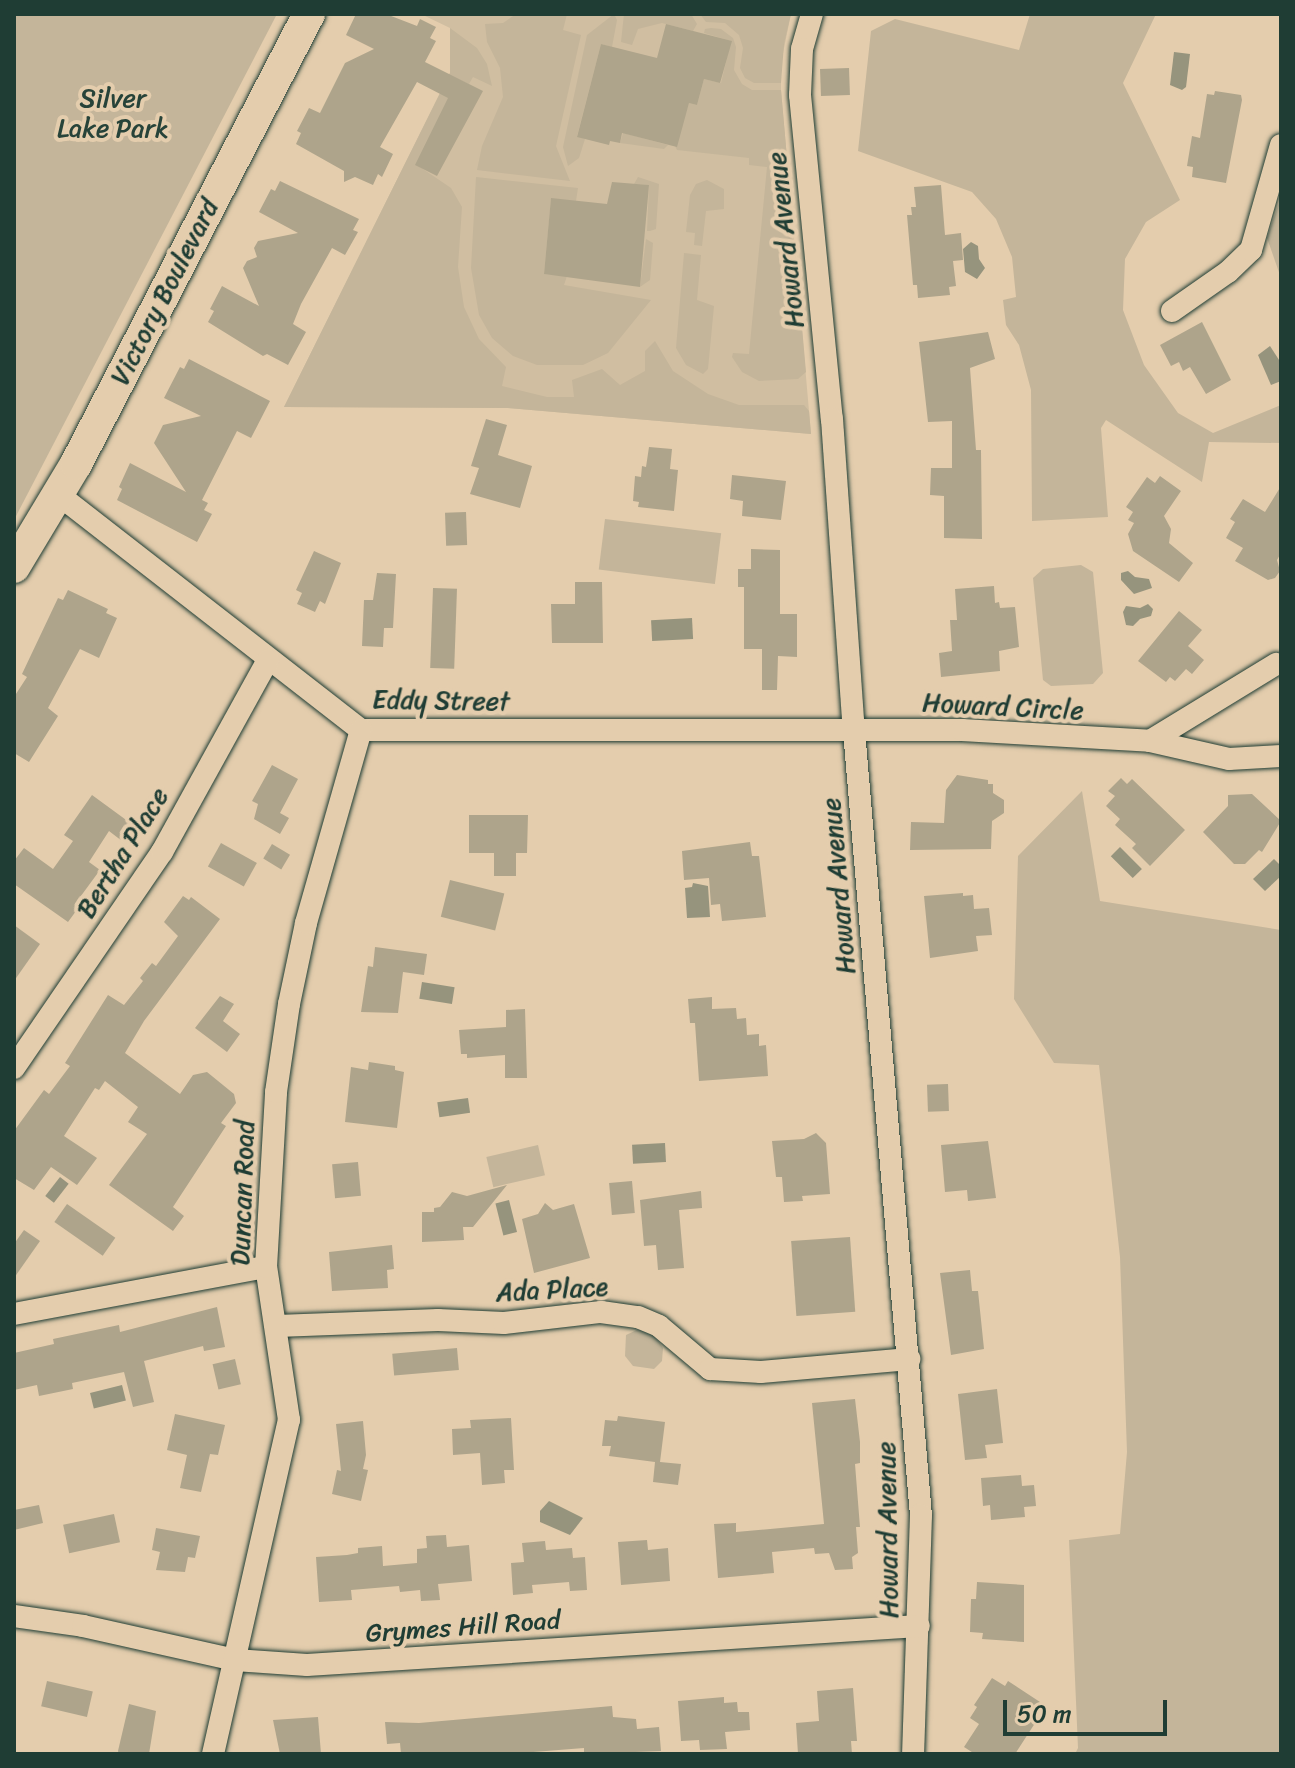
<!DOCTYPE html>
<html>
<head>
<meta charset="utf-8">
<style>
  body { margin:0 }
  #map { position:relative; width:1295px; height:1768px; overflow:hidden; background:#e4cdad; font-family:Sriracha,sans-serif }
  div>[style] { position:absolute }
  .built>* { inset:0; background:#d0bea1 }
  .green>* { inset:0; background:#c4b59a; transform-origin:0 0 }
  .water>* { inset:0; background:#96947d; transform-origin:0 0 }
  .building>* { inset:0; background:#aea48b; transform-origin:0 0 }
  .roads { filter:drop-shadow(0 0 2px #1f3d34) drop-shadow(0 0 2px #1f3d34) }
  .street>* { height:22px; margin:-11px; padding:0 11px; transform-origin:11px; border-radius:11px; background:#e4cdad }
  .secondary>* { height:32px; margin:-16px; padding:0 16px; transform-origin:16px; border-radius:16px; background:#e4cdad }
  span { translate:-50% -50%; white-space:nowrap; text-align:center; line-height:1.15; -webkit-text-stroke:8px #e4cdad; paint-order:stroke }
  .park-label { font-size:26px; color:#274339 }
  .street-label { font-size:26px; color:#1f3d34 }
  .frame { position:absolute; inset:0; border:16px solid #1f3d34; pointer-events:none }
  .scale { position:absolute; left:1003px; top:1700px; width:164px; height:36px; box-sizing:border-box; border:4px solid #1f3d34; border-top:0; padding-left:10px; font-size:24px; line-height:28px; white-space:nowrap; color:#1f3d34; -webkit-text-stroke:6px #e4cdad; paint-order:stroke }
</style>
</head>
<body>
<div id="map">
  <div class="built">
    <i style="clip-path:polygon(421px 14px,791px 14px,781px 63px,781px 90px,811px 434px,508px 408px,284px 407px,450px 73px,450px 28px)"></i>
  </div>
  <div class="green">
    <i style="clip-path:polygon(14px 14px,277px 14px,14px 520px)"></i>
    <i style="clip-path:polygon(516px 14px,567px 14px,563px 30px,581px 35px,556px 146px,570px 181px,477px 170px,482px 146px,503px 97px,500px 68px,487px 42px,485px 24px,503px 23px)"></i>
    <i style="clip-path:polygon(614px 14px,617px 20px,612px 47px,601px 44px,577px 136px,585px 139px,579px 158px,568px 166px,563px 147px,587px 35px)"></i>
    <i style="clip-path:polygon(624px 14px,691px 14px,697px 24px,693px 31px,662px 23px,638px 29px,632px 45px,621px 42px)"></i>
    <i style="clip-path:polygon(700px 14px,791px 14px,784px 44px,781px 83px,754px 83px,745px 78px,740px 68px,743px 48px,739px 35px,725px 23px,706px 22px)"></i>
    <i style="clip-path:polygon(1030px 14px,1156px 14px,1123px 83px,1180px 200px,1146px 222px,1125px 259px,1123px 310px,1144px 365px,1178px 413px,1213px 433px,1281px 405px,1281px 443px,1209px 442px,1202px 482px,1106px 420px,1101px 428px,1108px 517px,1032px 521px,1031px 390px,1019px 345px,1006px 325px,1003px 300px,1016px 297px,1012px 257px,996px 219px,972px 192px,858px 151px,871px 31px,895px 19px,1019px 50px)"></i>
    <i style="clip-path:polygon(450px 28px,477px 48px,487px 64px,492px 86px,473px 77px,469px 84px,458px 79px,420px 167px,451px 188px,462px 207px,458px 267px,464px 307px,479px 339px,506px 367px,502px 386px,547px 397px,574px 397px,572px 380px,602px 369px,620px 385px,645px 371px,645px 351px,655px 341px,673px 371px,708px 394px,739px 405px,804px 405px,809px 411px,811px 434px,508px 408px,284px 407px,450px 73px)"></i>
    <i style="clip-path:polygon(711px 28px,721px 29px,733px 38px,736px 47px,734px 70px,742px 84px,752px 90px,781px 90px,806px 372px,798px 379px,759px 381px,742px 372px,732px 357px,733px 353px,749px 354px,767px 167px,749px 165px,749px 158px,677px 150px,675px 146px,689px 103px,697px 105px,704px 79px,721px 83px,731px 41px,704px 33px,705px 29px)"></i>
    <i style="clip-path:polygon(623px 133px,668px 145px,664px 149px,620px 143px)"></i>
    <i style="clip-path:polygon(476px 177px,578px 188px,576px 201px,551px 199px,544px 274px,567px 276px,564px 285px,651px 300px,608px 353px,583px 365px,537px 365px,513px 356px,492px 338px,479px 315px,471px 268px)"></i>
    <i style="clip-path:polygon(638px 177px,659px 184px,656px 229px,650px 231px,647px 231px,649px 185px,634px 184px)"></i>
    <i style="clip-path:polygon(707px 180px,724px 189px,724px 209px,706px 211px,702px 246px,694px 245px,695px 233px,686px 232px,690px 195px,696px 184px)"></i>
    <i style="clip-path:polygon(1281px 197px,1281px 278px,1267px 238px)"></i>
    <i style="clip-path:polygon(646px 239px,653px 243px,650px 280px,640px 287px)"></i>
    <i style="clip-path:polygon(684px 253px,701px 255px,697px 300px,714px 306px,708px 369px,703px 374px,686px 365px,676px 348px)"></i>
    <i style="left:605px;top:519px;width:117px;height:51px;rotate:7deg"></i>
    <i style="clip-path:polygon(1081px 565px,1093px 572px,1103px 673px,1093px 684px,1051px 686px,1043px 680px,1033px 578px,1043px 569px)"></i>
    <i style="clip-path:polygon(1082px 791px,1100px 901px,1281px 930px,1281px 1754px,1075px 1754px,1078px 1748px,1069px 1540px,1120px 1534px,1127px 1452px,1120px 1257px,1099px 1065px,1054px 1063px,1014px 999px,1018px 856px)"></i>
    <i style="left:538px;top:1145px;width:31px;height:53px;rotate:77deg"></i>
    <i style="clip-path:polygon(641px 1328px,655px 1336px,663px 1348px,662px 1361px,654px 1369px,633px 1366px,625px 1356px,626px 1335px)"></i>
  </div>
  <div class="water">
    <i style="clip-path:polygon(1174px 52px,1190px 54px,1186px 87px,1182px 90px,1170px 85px)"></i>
    <i style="clip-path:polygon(971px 242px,978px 246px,979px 259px,985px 268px,977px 279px,965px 272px,963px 249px)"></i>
    <i style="clip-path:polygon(1270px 346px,1281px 363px,1281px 381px,1271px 385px,1258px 355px)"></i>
    <i style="clip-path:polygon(1128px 571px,1135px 577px,1149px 579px,1152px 588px,1134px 594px,1121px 580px,1121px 573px)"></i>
    <i style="clip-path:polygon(1148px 604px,1153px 609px,1151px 616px,1140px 619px,1133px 626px,1126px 625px,1123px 612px,1126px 606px,1140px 608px)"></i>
    <i style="left:692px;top:618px;width:21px;height:41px;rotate:87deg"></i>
    <i style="left:1120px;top:847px;width:31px;height:13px;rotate:45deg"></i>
    <i style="clip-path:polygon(1274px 859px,1281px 866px,1281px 876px,1265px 891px,1253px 879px)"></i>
    <i style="clip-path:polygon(693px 883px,708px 886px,710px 917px,687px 918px,685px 888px,692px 887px)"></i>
    <i style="left:422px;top:982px;width:33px;height:17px;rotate:9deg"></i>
    <i style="left:468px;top:1098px;width:15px;height:31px;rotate:82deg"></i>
    <i style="left:665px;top:1143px;width:19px;height:33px;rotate:87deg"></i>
    <i style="left:60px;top:1177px;width:11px;height:24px;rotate:38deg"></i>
    <i style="left:509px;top:1200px;width:33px;height:14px;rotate:76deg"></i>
    <i style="left:122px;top:1385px;width:16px;height:33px;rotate:76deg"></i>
    <i style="clip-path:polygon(549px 1501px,583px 1518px,570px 1535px,540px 1522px,540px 1511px)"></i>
  </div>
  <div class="building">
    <i style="clip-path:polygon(356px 14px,386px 14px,417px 26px,420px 19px,436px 27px,430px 38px,436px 41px,425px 62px,483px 91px,437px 176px,415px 165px,448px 98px,417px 82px,380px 147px,393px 154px,382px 177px,378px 174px,373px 185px,355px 177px,344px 182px,344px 171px,296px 144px,301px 133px,297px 131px,309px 108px,320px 113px,345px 63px,374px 49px,346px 35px)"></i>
    <i style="clip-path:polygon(666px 24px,732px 41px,720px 83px,704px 79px,697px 105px,689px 103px,677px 147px,622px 133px,620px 143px,610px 141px,609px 145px,577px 137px,601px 44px,657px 58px)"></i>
    <i style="left:849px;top:68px;width:27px;height:29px;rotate:88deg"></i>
    <i style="clip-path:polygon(1215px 91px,1241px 95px,1242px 100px,1226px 183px,1192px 177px,1193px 167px,1187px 166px,1192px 136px,1200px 138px,1207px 94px,1214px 95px)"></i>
    <i style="clip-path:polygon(280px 181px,359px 219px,353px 230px,358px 232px,345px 255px,332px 248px,301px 304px,293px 324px,306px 332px,288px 365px,267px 354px,263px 356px,208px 322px,214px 311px,210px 309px,222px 286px,259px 306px,243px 268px,247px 261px,257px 257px,254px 248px,258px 241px,298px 233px,259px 212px,271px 189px,275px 191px)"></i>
    <i style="clip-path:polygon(612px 182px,649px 185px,640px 287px,544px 274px,551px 198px,607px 204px)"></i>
    <i style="clip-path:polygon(941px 185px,945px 235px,961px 233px,963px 260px,953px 261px,956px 286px,949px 287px,950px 295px,918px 298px,917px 285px,913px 285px,907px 215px,912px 215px,911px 207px,916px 207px,914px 187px)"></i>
    <i style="clip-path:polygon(1202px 322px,1231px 380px,1206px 394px,1190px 367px,1183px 371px,1179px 362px,1171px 366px,1160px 345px)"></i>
    <i style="clip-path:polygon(988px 332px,995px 359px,970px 368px,976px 450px,981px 450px,982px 539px,944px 538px,944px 496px,930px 495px,931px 468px,952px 468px,952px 421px,928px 422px,919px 342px)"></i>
    <i style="clip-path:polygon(189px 359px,270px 401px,251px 438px,237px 431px,202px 500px,208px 503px,204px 510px,212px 514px,197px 542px,117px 500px,122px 489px,119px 487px,130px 463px,186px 492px,154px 443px,163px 425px,201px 416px,164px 398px,180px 367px,184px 369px)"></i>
    <i style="clip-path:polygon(486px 419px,507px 425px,498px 455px,532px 466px,520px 508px,470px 494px,479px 468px,471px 466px)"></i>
    <i style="clip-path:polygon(649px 447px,672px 449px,670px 469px,678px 470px,674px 511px,638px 507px,639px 502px,633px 501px,635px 476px,641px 477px,642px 466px,646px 467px)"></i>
    <i style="clip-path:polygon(732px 475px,786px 481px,781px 520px,742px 516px,743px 501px,730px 499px)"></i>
    <i style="clip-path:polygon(1160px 476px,1181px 491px,1164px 516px,1171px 529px,1169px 543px,1193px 563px,1179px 582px,1133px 551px,1128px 534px,1134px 523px,1128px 520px,1133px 512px,1126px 507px,1147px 477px,1155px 483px)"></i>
    <i style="clip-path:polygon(1281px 486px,1281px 553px,1277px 560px,1280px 571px,1275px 578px,1268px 580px,1235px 561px,1243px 548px,1226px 538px,1235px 522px,1230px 519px,1243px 499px,1265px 512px)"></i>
    <i style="left:466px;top:512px;width:33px;height:21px;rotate:88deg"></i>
    <i style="clip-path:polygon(751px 549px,780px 550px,780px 614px,797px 614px,797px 657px,778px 656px,777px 690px,762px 690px,762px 649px,744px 649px,744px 587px,738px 587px,738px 569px,751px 569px)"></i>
    <i style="clip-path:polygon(314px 551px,341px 563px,325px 604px,320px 601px,315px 612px,297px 604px,302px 593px,296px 590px)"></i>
    <i style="clip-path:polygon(377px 573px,396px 574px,393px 628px,384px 628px,383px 647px,362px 646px,364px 600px,373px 600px)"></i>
    <i style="clip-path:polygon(575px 582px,602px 582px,603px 643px,552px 643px,551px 604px,575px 604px)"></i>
    <i style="clip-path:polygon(994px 586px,995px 603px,999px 602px,1000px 608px,1015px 607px,1019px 647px,999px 651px,1000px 671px,941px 677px,939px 653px,952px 651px,950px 620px,957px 620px,955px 589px)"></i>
    <i style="left:433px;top:588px;width:24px;height:80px;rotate:2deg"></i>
    <i style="clip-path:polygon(68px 590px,108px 609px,106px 613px,117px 618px,99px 658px,80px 649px,48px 708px,58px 716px,29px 762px,14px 753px,14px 697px,27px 677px,22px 674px,58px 598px,63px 600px)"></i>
    <i style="clip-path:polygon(1179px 611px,1202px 630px,1188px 646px,1204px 660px,1192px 674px,1186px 669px,1175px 681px,1170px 677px,1166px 682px,1138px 661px)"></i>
    <i style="clip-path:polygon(272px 765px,298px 779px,280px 813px,289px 818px,280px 834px,254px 819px,258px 804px,252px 801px)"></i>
    <i style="clip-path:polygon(957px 775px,988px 780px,988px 784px,993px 784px,993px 793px,1004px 800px,1004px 813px,992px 821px,991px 849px,910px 850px,911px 822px,944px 823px,946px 790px)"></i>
    <i style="clip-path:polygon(1121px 778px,1127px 784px,1132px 779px,1185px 830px,1150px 866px,1132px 848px,1136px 844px,1115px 825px,1120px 819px,1106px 806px,1115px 796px,1108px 791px)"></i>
    <i style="clip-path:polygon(1252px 794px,1281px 821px,1262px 852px,1259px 850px,1245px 864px,1234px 864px,1203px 832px,1228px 806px,1228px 795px)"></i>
    <i style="clip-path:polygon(92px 795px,133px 825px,122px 841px,109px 831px,89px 862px,100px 870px,75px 904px,79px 907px,68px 922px,14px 884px,14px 861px,24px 848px,53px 869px,73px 841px,64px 835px)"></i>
    <i style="clip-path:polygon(469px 815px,528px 815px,527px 853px,516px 853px,516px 876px,494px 876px,494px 853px,469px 853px)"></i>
    <i style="clip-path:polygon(750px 842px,752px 856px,759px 856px,766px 917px,722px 921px,720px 904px,711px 905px,709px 878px,684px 880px,682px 851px)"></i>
    <i style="left:221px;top:843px;width:41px;height:27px;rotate:29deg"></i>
    <i style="left:272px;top:844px;width:21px;height:17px;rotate:31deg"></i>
    <i style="left:450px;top:880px;width:56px;height:38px;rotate:14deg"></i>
    <i style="clip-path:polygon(963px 893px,963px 896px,973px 895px,974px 909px,989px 908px,992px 935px,976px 936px,978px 951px,930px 958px,924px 896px)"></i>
    <i style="clip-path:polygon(183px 896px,189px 900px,191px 897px,220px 919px,144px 1021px,125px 1053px,180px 1094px,193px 1075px,207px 1072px,234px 1094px,236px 1103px,221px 1123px,226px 1126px,173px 1207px,184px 1216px,173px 1231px,109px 1185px,147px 1134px,128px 1122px,138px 1107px,105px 1081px,99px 1090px,95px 1088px,64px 1136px,97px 1158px,77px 1185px,51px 1167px,34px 1190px,14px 1178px,14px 1131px,44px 1090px,49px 1094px,70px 1066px,65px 1063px,108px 995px,124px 1005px,143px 981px,140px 978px,152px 963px,156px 966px,178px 936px,164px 922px)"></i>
    <i style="clip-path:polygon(14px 925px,40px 944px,14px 981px)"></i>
    <i style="clip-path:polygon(375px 947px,427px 954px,424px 975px,403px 972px,398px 1013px,361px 1012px,368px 966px,373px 967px)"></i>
    <i style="clip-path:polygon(220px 996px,234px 1004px,223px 1021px,240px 1034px,227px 1052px,195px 1028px)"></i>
    <i style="clip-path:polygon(712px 997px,712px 1009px,736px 1008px,737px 1019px,746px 1018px,747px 1035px,759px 1034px,759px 1046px,766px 1045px,768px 1076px,699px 1081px,695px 1023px,690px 1023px,688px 999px)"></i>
    <i style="clip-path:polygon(525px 1009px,527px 1078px,505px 1078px,505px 1055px,467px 1058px,467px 1054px,461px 1054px,459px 1030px,506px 1027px,506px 1010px)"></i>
    <i style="clip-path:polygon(369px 1062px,395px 1066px,395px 1070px,404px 1072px,397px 1128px,345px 1122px,351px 1067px,368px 1070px)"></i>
    <i style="left:948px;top:1084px;width:27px;height:21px;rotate:88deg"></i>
    <i style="clip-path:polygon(816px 1133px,826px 1143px,830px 1194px,802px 1196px,803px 1201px,784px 1202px,782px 1177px,776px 1177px,772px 1141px,804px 1139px)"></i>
    <i style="clip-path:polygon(988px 1141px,996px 1198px,968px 1201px,967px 1190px,945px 1192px,941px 1145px)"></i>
    <i style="left:358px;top:1162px;width:34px;height:26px;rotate:85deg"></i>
    <i style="left:632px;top:1181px;width:32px;height:23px;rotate:85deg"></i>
    <i style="clip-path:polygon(507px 1185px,473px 1227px,463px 1227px,464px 1240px,422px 1242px,422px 1212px,434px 1212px,434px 1208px,440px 1207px,452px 1192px,467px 1196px)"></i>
    <i style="clip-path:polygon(701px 1191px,702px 1208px,679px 1210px,684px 1268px,658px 1270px,656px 1245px,644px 1246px,640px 1200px)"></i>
    <i style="clip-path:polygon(545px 1203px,553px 1210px,574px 1204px,590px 1258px,534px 1273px,522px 1219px,538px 1214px)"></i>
    <i style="left:67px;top:1204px;width:59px;height:22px;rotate:35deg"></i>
    <i style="clip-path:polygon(24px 1230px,40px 1241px,14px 1278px,14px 1244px)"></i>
    <i style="left:850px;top:1237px;width:75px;height:59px;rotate:86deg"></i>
    <i style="clip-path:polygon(392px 1245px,394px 1269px,387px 1270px,388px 1288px,332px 1291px,329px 1252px)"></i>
    <i style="clip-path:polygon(970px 1270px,972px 1291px,978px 1291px,984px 1349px,951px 1355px,940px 1273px)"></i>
    <i style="clip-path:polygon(217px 1307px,225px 1347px,204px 1351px,203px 1346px,144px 1361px,154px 1402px,133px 1407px,124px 1372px,72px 1383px,73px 1389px,39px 1396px,37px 1385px,14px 1390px,14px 1353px,54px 1344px,53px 1339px,119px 1325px,120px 1332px)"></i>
    <i style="left:457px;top:1348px;width:22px;height:65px;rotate:85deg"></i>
    <i style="left:235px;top:1359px;width:26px;height:23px;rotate:77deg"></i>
    <i style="clip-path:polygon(997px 1389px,1003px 1443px,985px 1445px,987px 1458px,965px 1460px,958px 1394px)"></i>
    <i style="clip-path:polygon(855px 1399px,860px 1442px,860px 1463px,855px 1464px,860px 1527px,856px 1527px,858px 1553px,852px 1557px,853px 1569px,835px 1570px,829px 1553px,815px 1554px,814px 1548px,772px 1552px,774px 1573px,718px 1578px,714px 1524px,736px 1523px,736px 1532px,824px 1524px,812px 1403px)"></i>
    <i style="clip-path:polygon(175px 1414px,225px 1425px,218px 1455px,210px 1454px,201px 1492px,180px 1488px,187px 1455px,167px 1450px)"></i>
    <i style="clip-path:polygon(618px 1416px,665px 1422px,660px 1462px,681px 1464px,678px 1485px,653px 1482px,655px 1462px,609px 1456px,611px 1446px,602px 1446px,605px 1420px,617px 1421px)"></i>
    <i style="clip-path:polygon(511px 1418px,514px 1470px,504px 1470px,505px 1483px,482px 1485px,480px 1453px,453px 1455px,452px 1429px,471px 1428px,470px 1420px)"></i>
    <i style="clip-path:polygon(363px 1421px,366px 1455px,363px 1469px,368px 1470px,361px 1501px,332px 1494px,337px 1470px,341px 1471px,336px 1424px)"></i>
    <i style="clip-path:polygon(1021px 1475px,1022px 1486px,1034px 1485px,1036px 1506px,1024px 1507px,1025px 1517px,991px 1520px,990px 1505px,983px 1506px,981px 1478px)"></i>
    <i style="clip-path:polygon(39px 1505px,43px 1523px,14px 1530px,14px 1510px)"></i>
    <i style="left:114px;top:1514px;width:29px;height:52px;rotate:78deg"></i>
    <i style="clip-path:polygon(156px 1528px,200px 1536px,195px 1558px,188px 1557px,185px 1572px,156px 1570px,160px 1552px,152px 1550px)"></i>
    <i style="clip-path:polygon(446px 1535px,447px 1547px,469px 1545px,472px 1581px,438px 1584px,440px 1600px,421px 1601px,420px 1590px,400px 1592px,399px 1586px,351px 1590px,352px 1600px,319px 1602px,316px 1557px,347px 1555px,358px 1553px,358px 1548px,382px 1546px,383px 1566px,417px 1563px,417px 1549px,427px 1548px,426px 1536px)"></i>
    <i style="clip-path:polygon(647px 1540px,648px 1550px,668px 1548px,670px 1581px,621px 1585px,618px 1542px)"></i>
    <i style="clip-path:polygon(545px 1541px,546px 1550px,572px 1548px,573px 1558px,585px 1557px,587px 1590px,570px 1591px,569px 1582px,532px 1585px,533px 1593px,513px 1595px,511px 1563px,524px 1562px,522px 1543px)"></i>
    <i style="clip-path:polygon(977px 1582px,1024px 1585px,1024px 1642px,982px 1639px,983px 1633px,970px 1632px,971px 1599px,976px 1599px)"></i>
    <i style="clip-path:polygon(992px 1678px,1005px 1686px,1008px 1681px,1040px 1702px,1032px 1713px,1039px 1717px,1015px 1754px,975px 1754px,964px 1747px,979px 1724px,970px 1718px,977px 1707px,974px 1705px)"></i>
    <i style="left:47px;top:1681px;width:47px;height:26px;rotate:13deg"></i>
    <i style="clip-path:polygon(853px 1688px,857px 1741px,851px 1741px,852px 1754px,798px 1754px,796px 1723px,819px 1721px,817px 1691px)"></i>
    <i style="clip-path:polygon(724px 1697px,724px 1703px,737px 1702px,738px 1712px,749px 1712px,750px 1730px,725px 1732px,727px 1749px,700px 1750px,699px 1740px,681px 1741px,678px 1701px)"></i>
    <i style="clip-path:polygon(129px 1704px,156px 1711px,149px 1754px,119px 1754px,118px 1751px)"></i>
    <i style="clip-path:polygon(612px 1706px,613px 1717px,636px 1719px,637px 1729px,659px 1727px,661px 1751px,584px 1754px,584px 1748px,507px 1754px,401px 1754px,400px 1743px,387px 1744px,385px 1722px,419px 1723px)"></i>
    <i style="clip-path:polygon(318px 1717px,321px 1754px,280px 1754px,273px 1720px)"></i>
  </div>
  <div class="roads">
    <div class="street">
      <i style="left:812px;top:14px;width:36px;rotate:106deg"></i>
      <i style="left:802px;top:49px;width:46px;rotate:92.5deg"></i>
      <i style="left:800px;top:95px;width:326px;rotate:84.4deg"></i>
      <i style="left:832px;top:419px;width:313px;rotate:86deg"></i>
      <i style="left:854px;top:731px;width:787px;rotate:85.12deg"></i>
      <i style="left:921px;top:1515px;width:239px;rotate:91.9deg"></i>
      <i style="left:1172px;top:311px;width:68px;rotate:-34.9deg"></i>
      <i style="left:1228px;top:272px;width:32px;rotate:-44deg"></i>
      <i style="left:1251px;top:250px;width:109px;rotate:-74.1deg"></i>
      <i style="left:59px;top:495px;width:383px;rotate:37.9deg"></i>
      <i style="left:361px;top:730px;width:601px"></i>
      <i style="left:962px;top:730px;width:188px;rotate:3.3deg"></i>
      <i style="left:1150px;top:741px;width:81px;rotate:12.8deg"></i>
      <i style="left:1229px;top:759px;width:52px;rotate:-3.3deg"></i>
      <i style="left:1150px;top:741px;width:148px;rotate:-31.4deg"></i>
      <i style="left:14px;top:1068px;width:262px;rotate:-55.6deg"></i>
      <i style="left:162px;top:852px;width:219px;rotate:-61.1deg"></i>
      <i style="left:14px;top:1314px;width:256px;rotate:-10.6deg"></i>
      <i style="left:277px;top:1326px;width:161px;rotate:-2.1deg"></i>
      <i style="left:438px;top:1320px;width:66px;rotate:2.6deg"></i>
      <i style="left:504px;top:1323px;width:98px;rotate:-6.5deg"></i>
      <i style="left:601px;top:1312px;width:37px;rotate:8deg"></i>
      <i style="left:638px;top:1317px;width:23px;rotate:23deg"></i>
      <i style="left:659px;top:1326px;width:67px;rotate:40.1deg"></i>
      <i style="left:710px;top:1369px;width:51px;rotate:3.4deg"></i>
      <i style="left:761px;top:1372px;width:149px;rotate:-5deg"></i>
      <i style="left:14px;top:1616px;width:70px;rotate:8.2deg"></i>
      <i style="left:83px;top:1626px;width:156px;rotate:12.6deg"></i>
      <i style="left:235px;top:1660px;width:72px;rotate:4deg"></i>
      <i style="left:307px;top:1665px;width:613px;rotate:-3.65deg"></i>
      <i style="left:213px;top:1754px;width:343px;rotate:-77.2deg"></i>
      <i style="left:289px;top:1420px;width:155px;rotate:-98.5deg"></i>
      <i style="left:266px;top:1267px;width:175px;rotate:-86.7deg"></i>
      <i style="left:276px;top:1092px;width:89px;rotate:-81.6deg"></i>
      <i style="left:289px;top:1004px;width:83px;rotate:-78.1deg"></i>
      <i style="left:306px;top:923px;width:201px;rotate:-74.1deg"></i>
    </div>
    <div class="secondary">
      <i style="left:14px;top:567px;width:120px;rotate:-59deg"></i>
      <i style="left:76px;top:464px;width:507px;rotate:-62.63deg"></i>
    </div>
  </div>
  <div class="park-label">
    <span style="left:113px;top:114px">Silver<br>Lake Park</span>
  </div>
  <div class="street-label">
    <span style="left:786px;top:240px;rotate:-96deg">Howard Avenue</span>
    <span style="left:165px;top:292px;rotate:-63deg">Victory Boulevard</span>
    <span style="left:441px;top:701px;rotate:1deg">Eddy Street</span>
    <span style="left:1003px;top:707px;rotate:3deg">Howard Circle</span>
    <span style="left:123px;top:853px;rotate:-58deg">Bertha Place</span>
    <span style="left:839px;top:886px;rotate:-95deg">Howard Avenue</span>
    <span style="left:243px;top:1193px;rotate:-88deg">Duncan Road</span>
    <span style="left:552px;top:1290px;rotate:-3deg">Ada Place</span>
    <span style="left:888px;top:1530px;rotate:-91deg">Howard Avenue</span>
    <span style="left:463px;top:1627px;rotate:-4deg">Grymes Hill Road</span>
  </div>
  <div class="frame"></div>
  <div class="scale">50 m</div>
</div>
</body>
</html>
